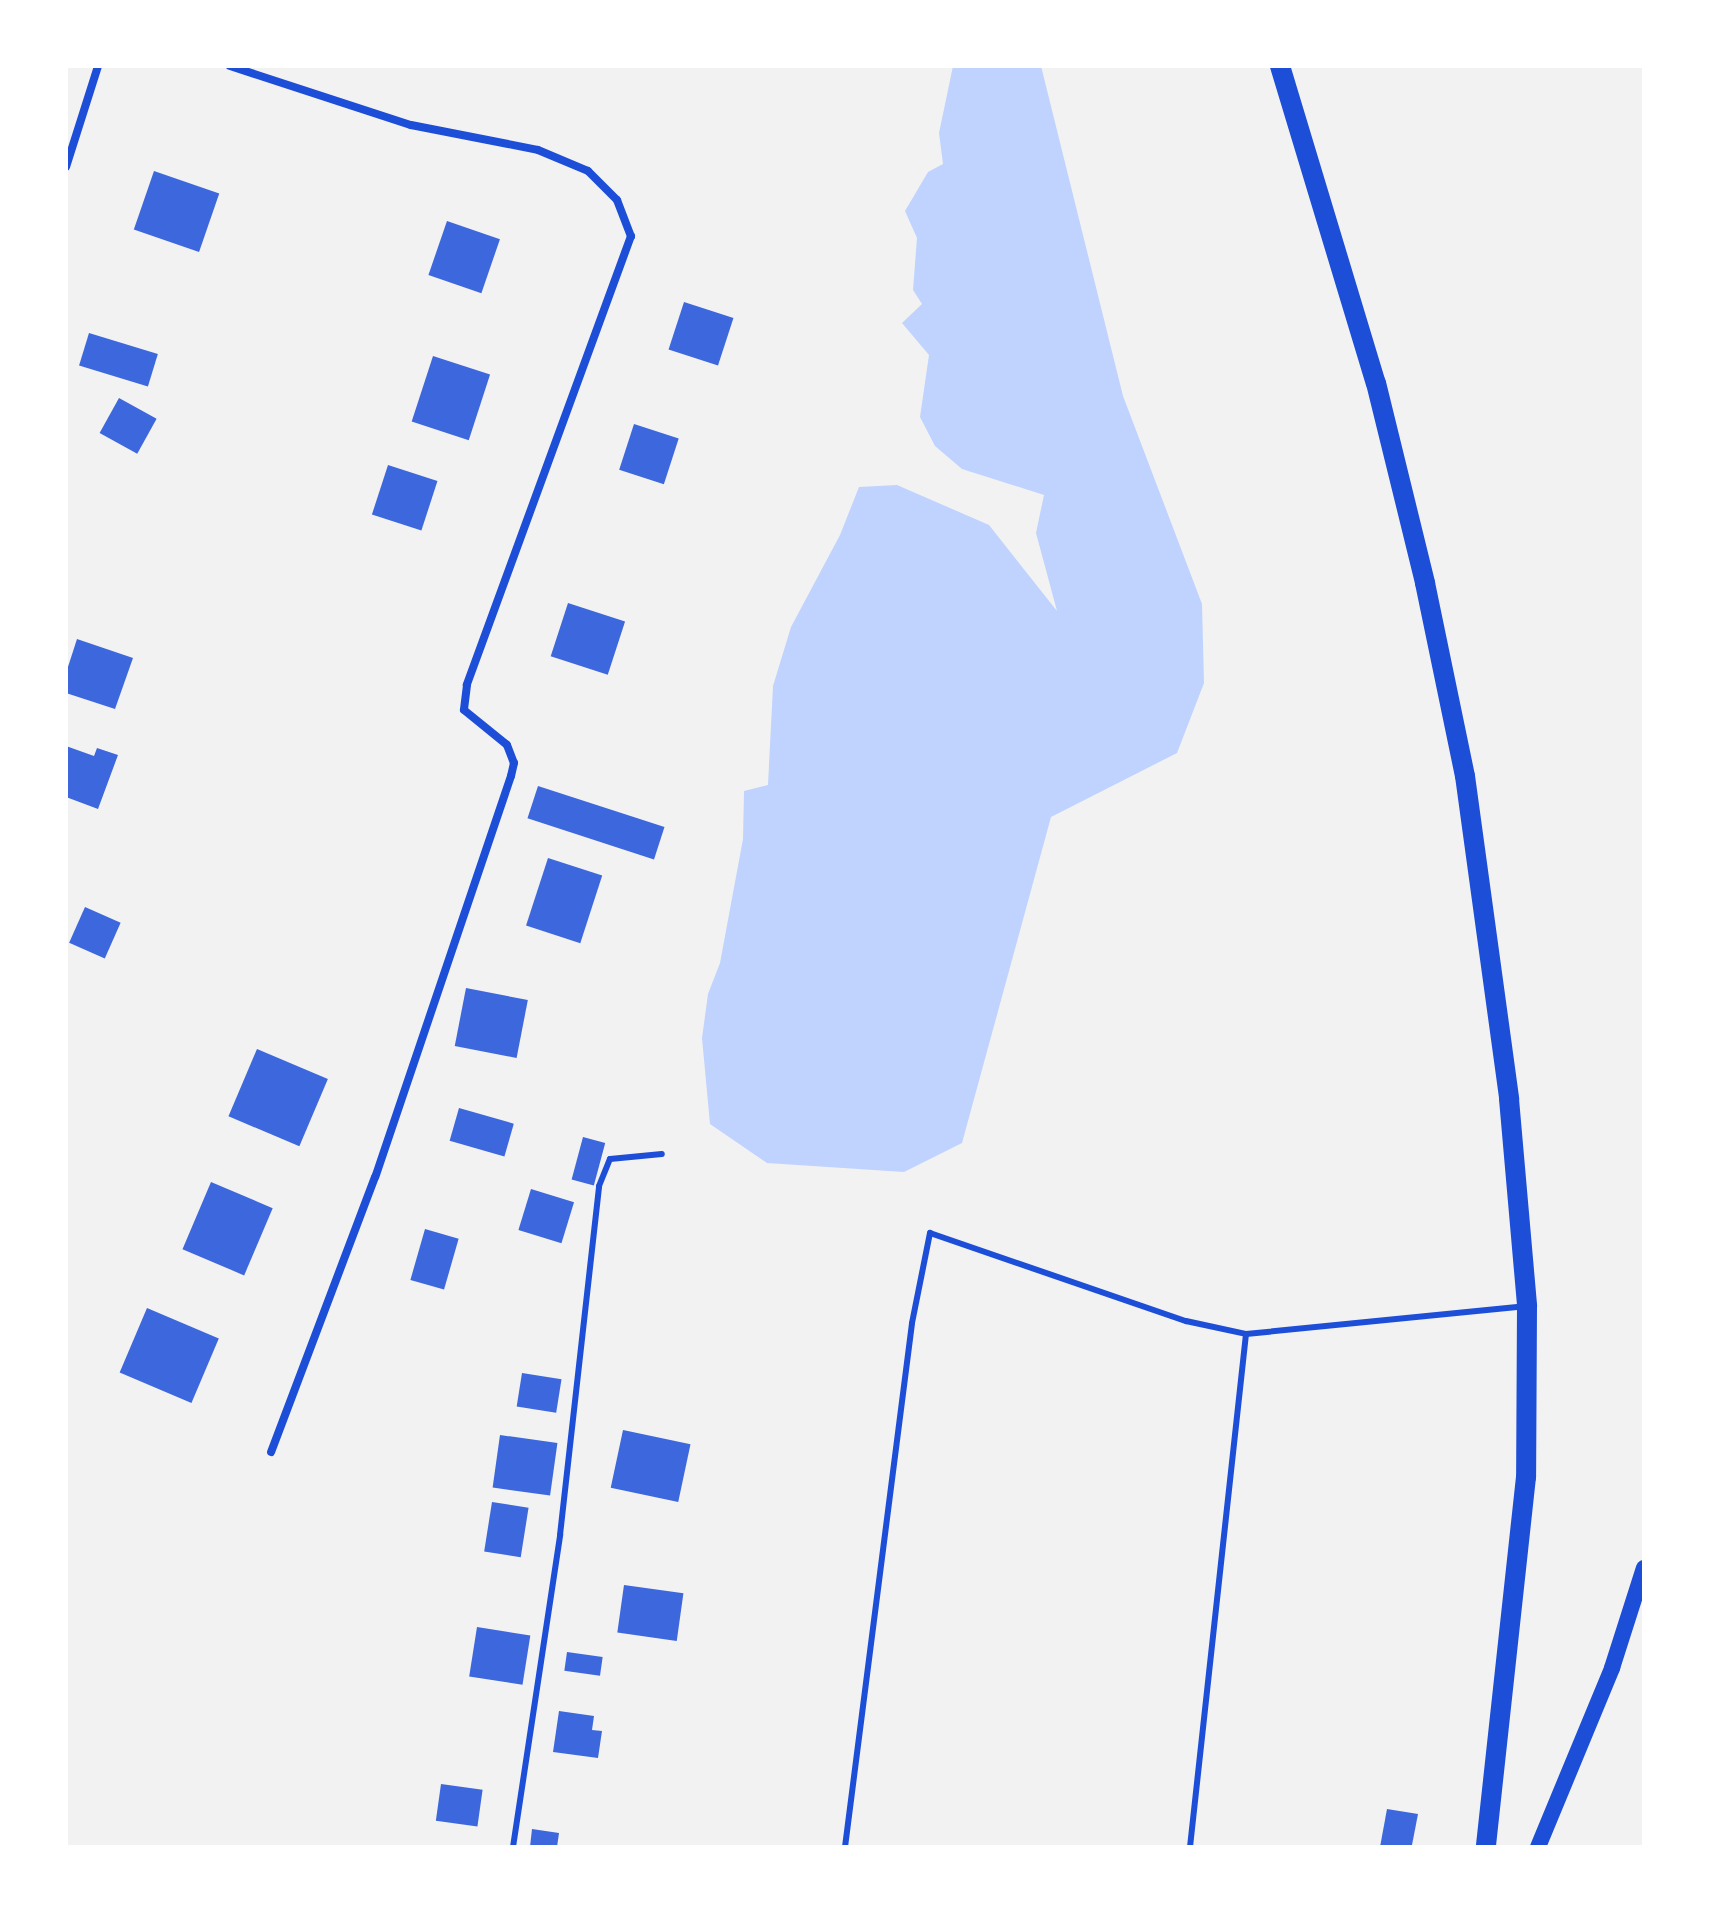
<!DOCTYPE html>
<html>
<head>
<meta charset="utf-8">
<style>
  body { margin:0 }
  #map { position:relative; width:1710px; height:1913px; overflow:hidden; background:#f2f2f2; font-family:"Fira Sans Condensed",sans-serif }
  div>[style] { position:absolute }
  .water>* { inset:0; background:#bfd3fe }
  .building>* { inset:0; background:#3d67dc; transform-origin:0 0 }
  .service>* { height:6px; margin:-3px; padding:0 3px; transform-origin:3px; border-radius:3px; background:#1d4ed8 }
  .minor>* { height:8px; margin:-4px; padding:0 4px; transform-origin:4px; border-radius:4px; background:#1d4ed8 }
  .secondary>* { height:16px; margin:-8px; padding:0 8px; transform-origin:8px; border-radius:8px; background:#1d4ed8 }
  .primary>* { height:20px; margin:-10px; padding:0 10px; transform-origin:10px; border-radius:10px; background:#1d4ed8 }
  span { translate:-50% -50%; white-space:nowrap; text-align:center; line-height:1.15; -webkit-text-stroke:6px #fff; paint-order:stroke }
  .frame { position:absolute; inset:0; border:68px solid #fff; pointer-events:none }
</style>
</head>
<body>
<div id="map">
  <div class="water">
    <i style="clip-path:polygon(953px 66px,1041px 66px,1123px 396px,1202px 604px,1204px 683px,1177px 753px,1051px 817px,962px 1143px,904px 1172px,767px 1163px,710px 1124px,702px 1038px,708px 994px,720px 963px,743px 839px,744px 791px,768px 785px,773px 686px,791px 627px,840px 535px,859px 487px,897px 485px,989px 525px,1057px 611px,1036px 533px,1044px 495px,962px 469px,935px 446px,920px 417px,929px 355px,902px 323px,922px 304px,913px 290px,917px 238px,905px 211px,928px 172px,943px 164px,939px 133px)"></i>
  </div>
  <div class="building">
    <i style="left:154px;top:171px;width:69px;height:62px;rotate:19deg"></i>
    <i style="left:447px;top:221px;width:56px;height:57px;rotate:19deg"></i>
    <i style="left:684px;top:302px;width:52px;height:50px;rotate:18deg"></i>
    <i style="left:89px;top:333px;width:72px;height:34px;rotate:17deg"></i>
    <i style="left:433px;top:356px;width:60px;height:69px;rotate:18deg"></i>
    <i style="left:119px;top:398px;width:43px;height:40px;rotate:29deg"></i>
    <i style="left:634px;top:424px;width:47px;height:48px;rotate:18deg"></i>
    <i style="left:388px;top:465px;width:52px;height:52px;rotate:18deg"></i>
    <i style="left:568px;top:603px;width:60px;height:56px;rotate:18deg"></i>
    <i style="clip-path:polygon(77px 639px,133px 658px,115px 709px,66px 693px,66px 673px)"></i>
    <i style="clip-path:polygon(66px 746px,94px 756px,97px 748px,118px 755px,98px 809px,66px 797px)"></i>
    <i style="left:538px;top:786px;width:133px;height:34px;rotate:18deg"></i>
    <i style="left:548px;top:858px;width:57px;height:71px;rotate:18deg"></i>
    <i style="left:85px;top:907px;width:39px;height:39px;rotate:24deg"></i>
    <i style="left:466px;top:988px;width:63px;height:59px;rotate:11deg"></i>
    <i style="left:257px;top:1049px;width:77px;height:73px;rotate:23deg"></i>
    <i style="left:459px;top:1108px;width:57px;height:34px;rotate:16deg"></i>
    <i style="left:583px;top:1137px;width:23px;height:44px;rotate:15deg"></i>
    <i style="left:211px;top:1182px;width:67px;height:73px;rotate:23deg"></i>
    <i style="left:531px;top:1189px;width:45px;height:43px;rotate:17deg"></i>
    <i style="left:425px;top:1229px;width:35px;height:53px;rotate:16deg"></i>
    <i style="left:147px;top:1308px;width:78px;height:70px;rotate:23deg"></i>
    <i style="left:522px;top:1373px;width:40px;height:34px;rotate:9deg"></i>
    <i style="left:623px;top:1430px;width:69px;height:59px;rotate:12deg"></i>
    <i style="left:500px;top:1435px;width:58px;height:53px;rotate:8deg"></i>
    <i style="left:492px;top:1502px;width:37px;height:50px;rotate:9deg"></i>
    <i style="left:624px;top:1585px;width:60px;height:48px;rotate:8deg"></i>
    <i style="left:477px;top:1627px;width:54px;height:50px;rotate:9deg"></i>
    <i style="left:567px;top:1652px;width:36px;height:19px;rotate:8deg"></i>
    <i style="clip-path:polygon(559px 1711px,594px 1716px,592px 1730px,602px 1731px,598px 1758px,553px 1752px)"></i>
    <i style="left:441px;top:1784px;width:42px;height:37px;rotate:8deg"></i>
    <i style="clip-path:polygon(1387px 1809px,1418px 1814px,1412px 1845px,1380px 1847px)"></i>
    <i style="clip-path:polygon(532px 1829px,559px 1833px,557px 1847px,530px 1847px)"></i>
  </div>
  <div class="service">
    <i style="left:513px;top:1847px;width:316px;rotate:-81.4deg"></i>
    <i style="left:560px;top:1535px;width:351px;rotate:-83.6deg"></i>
    <i style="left:599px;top:1186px;width:29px;rotate:-68deg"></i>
    <i style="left:610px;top:1159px;width:52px;rotate:-5.5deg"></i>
    <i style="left:845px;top:1847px;width:528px;rotate:-82.71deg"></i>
    <i style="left:912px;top:1323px;width:92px;rotate:-78.7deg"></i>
    <i style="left:930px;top:1233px;width:271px;rotate:19deg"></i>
    <i style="left:1186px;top:1321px;width:61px;rotate:12.2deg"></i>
    <i style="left:1246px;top:1334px;width:280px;rotate:-5.7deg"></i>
    <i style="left:1190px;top:1847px;width:516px;rotate:-83.77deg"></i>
  </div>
  <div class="minor">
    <i style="left:230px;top:66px;width:190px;rotate:18.1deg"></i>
    <i style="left:411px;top:125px;width:129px;rotate:11.1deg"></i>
    <i style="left:538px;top:150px;width:54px;rotate:22.8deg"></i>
    <i style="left:588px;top:171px;width:41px;rotate:45deg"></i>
    <i style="left:617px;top:200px;width:39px;rotate:69deg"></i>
    <i style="left:631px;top:236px;width:478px;rotate:110.1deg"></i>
    <i style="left:467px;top:685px;width:25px;rotate:97deg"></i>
    <i style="left:464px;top:710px;width:55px;rotate:39.1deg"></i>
    <i style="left:507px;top:745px;width:19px;rotate:69deg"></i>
    <i style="left:514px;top:763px;width:13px;rotate:103deg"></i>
    <i style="left:511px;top:776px;width:423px;rotate:108.7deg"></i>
    <i style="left:375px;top:1177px;width:294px;rotate:110.7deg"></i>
    <i style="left:66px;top:167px;width:106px;rotate:-72.4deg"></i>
  </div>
  <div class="secondary">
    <i style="left:1538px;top:1847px;width:194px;rotate:-67.5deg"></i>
    <i style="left:1612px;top:1668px;width:105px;rotate:-72.3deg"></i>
  </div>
  <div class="primary">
    <i style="left:1280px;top:66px;width:331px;rotate:73.2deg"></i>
    <i style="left:1376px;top:383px;width:206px;rotate:76.2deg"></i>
    <i style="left:1425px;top:583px;width:197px;rotate:78.3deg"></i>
    <i style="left:1465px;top:776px;width:326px;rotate:82.2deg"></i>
    <i style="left:1509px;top:1099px;width:208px;rotate:85deg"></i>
    <i style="left:1527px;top:1306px;width:171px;rotate:90.3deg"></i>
    <i style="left:1526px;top:1477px;width:372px;rotate:96.2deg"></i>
  </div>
  <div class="frame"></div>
</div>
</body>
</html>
